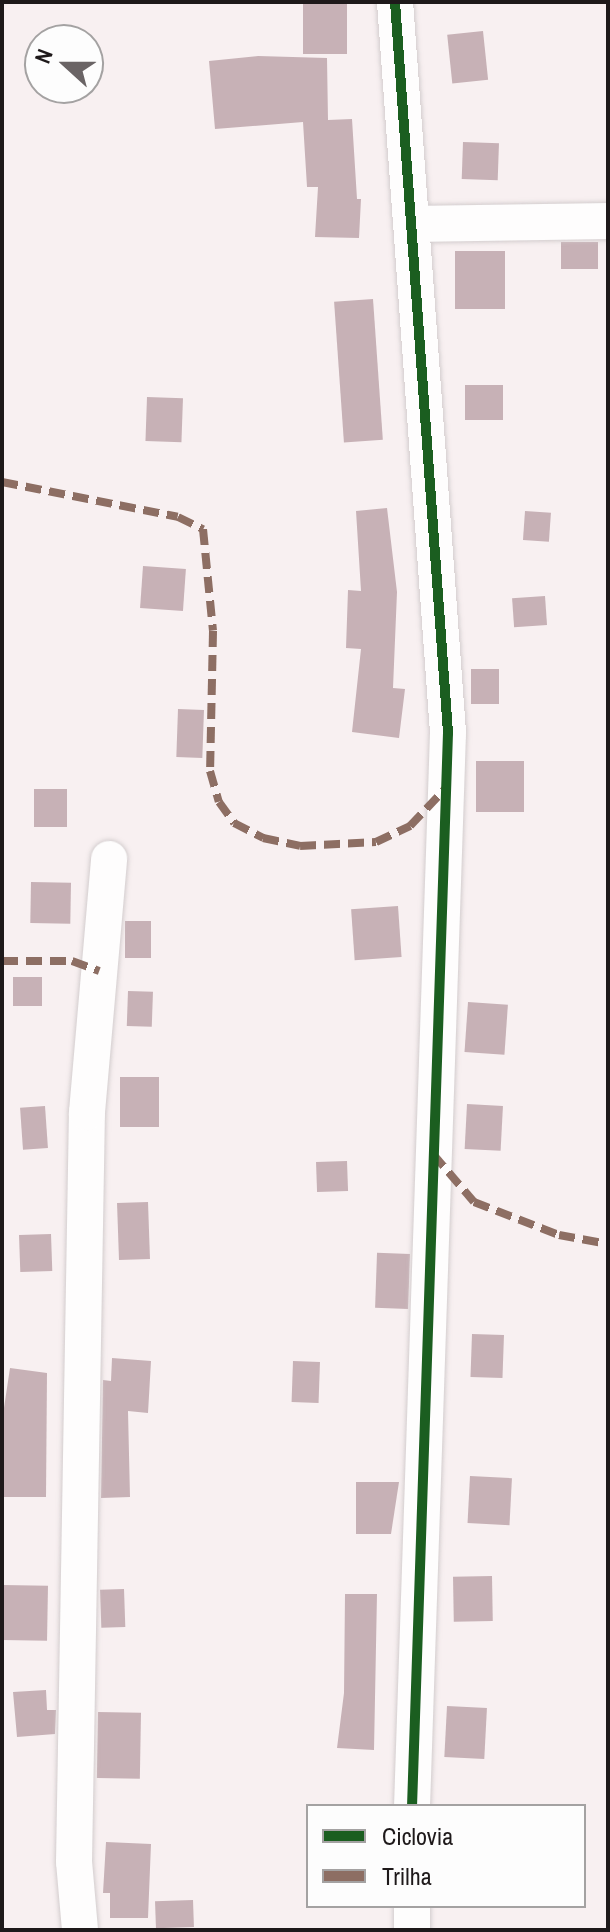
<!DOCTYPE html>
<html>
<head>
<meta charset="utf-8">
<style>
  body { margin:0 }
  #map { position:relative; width:610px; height:1932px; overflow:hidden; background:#f8f0f1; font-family:"Archivo Narrow",sans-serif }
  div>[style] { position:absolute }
  .building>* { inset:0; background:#c7b1b6; transform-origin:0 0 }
  .roads { filter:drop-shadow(0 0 2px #d3cdce) drop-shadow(0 0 2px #d3cdce) }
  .minor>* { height:36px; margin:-18px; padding:0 18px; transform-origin:18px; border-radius:18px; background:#fefdfd }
  .quiet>* { height:8px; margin-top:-4px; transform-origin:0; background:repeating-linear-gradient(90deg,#8d6e63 0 16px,transparent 0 24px) }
  .cycleway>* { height:10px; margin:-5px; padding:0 5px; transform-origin:5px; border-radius:5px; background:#1b5e20 }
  span { translate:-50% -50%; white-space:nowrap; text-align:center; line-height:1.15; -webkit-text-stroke:8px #fdfdfd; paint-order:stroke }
  .frame { position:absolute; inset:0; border:4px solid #1e191a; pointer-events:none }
  .legend { position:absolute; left:306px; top:1804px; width:280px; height:104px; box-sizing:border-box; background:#fdfdfd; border:2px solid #a4a2a2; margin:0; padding:10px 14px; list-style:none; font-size:24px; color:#1e191a }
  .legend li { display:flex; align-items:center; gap:16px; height:40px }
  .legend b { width:40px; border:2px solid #a4a2a2 }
  .north { position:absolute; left:24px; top:24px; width:80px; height:80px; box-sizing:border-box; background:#fdfdfd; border:2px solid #a4a2a2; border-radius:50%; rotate:291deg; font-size:22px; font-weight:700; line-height:32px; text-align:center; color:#1e191a }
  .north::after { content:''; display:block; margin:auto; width:28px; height:36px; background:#6a6465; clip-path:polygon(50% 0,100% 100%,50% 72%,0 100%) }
</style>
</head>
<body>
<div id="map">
  <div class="building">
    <i style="left:303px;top:2px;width:44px;height:52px"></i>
    <i style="left:483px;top:31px;width:49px;height:36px;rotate:84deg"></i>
    <i style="clip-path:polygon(258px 56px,327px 58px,328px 120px,352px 119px,357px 199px,361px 199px,359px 238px,315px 237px,318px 187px,307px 187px,303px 122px,215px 129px,209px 61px)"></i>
    <i style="left:463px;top:142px;width:36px;height:37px;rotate:2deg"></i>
    <i style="left:598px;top:242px;width:27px;height:37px;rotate:90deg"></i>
    <i style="left:455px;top:251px;width:50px;height:58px"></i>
    <i style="left:373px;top:299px;width:141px;height:39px;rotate:86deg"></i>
    <i style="left:503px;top:385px;width:35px;height:38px;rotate:90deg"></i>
    <i style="left:147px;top:397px;width:36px;height:44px;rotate:2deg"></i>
    <i style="clip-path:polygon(387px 508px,397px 592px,393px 688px,405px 689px,399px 738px,352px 732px,361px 649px,346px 648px,348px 590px,361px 591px,356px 511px)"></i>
    <i style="left:525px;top:511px;width:26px;height:29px;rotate:4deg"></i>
    <i style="left:143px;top:566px;width:43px;height:42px;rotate:4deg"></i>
    <i style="left:545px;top:596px;width:29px;height:33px;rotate:86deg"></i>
    <i style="left:471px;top:669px;width:28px;height:35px"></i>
    <i style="left:178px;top:709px;width:26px;height:48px;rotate:2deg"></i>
    <i style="left:476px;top:761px;width:48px;height:51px"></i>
    <i style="left:34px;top:789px;width:33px;height:38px"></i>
    <i style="left:31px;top:882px;width:40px;height:41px;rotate:1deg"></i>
    <i style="left:398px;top:906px;width:51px;height:47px;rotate:86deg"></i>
    <i style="left:125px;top:921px;width:26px;height:37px"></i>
    <i style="left:42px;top:977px;width:29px;height:29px;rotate:90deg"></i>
    <i style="left:128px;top:991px;width:25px;height:35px;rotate:2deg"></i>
    <i style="left:468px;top:1002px;width:40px;height:50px;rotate:4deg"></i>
    <i style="left:120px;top:1077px;width:39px;height:50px"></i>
    <i style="left:467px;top:1104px;width:36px;height:45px;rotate:3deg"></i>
    <i style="left:45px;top:1106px;width:42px;height:25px;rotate:86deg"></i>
    <i style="left:347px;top:1161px;width:30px;height:31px;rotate:88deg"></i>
    <i style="left:148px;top:1202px;width:57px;height:31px;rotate:88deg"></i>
    <i style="left:51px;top:1234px;width:37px;height:32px;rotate:88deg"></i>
    <i style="left:410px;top:1254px;width:55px;height:33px;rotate:92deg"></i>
    <i style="left:472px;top:1334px;width:32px;height:43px;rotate:2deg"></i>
    <i style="clip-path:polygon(112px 1358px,151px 1361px,148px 1413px,128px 1411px,130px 1497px,101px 1498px,103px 1380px,111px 1381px)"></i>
    <i style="left:293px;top:1361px;width:27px;height:41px;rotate:2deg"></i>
    <i style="clip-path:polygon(10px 1368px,47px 1373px,46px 1497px,2px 1497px,2px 1421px)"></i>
    <i style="left:470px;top:1476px;width:42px;height:47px;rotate:3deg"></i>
    <i style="clip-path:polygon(356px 1482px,399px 1482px,391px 1534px,356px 1534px)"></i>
    <i style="left:492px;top:1576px;width:45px;height:39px;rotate:89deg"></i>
    <i style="left:3px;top:1585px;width:45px;height:55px;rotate:1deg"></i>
    <i style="left:124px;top:1589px;width:38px;height:24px;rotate:88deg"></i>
    <i style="clip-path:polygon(345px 1594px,377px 1594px,374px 1750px,337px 1748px,344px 1693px)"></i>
    <i style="clip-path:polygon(46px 1690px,47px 1710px,56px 1710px,55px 1734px,17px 1737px,13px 1692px)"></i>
    <i style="left:447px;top:1706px;width:40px;height:51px;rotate:3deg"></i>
    <i style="left:98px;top:1712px;width:43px;height:66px;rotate:1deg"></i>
    <i style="clip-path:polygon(106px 1842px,151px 1844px,148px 1918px,110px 1918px,110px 1893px,103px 1893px)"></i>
    <i style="left:193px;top:1900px;width:27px;height:38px;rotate:88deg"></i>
  </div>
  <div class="roads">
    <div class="minor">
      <i style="left:395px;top:2px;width:733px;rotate:85.85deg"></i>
      <i style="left:448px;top:733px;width:1074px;rotate:91.92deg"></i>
      <i style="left:413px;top:224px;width:195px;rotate:-0.9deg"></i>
      <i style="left:412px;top:1906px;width:24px;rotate:90deg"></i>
      <i style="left:80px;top:1930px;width:68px;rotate:-95deg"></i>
      <i style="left:74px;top:1862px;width:750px;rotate:-89.01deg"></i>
      <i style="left:87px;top:1112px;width:254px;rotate:-85deg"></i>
    </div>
  </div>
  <div class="quiet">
    <i style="left:2px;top:482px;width:179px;rotate:11.2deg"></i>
    <i style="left:178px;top:517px;width:28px;rotate:26deg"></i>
    <i style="left:203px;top:529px;width:102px;rotate:84.4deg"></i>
    <i style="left:213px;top:631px;width:140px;rotate:91.2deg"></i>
    <i style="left:210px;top:771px;width:32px;rotate:74deg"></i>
    <i style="left:219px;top:802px;width:26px;rotate:54deg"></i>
    <i style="left:234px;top:823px;width:33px;rotate:27deg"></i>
    <i style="left:263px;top:838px;width:38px;rotate:12deg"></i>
    <i style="left:300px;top:846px;width:76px;rotate:-3deg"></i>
    <i style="left:376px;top:842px;width:38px;rotate:-25deg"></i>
    <i style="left:410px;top:826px;width:51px;rotate:-46.6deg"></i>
    <i style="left:2px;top:961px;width:70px"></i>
    <i style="left:72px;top:961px;width:29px;rotate:20deg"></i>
    <i style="left:433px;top:1154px;width:63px;rotate:49.5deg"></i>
    <i style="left:474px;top:1202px;width:91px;rotate:21.2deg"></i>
    <i style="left:559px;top:1235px;width:50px;rotate:10.4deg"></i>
  </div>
  <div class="cycleway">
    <i style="left:395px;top:2px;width:733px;rotate:85.85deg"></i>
    <i style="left:448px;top:733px;width:1074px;rotate:91.92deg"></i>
  </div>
  <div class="frame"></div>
  <ul class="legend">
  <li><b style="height:10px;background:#1b5e20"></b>Ciclovia</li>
  <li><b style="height:10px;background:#8d6e63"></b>Trilha</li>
  </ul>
  <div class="north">N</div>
</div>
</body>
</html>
